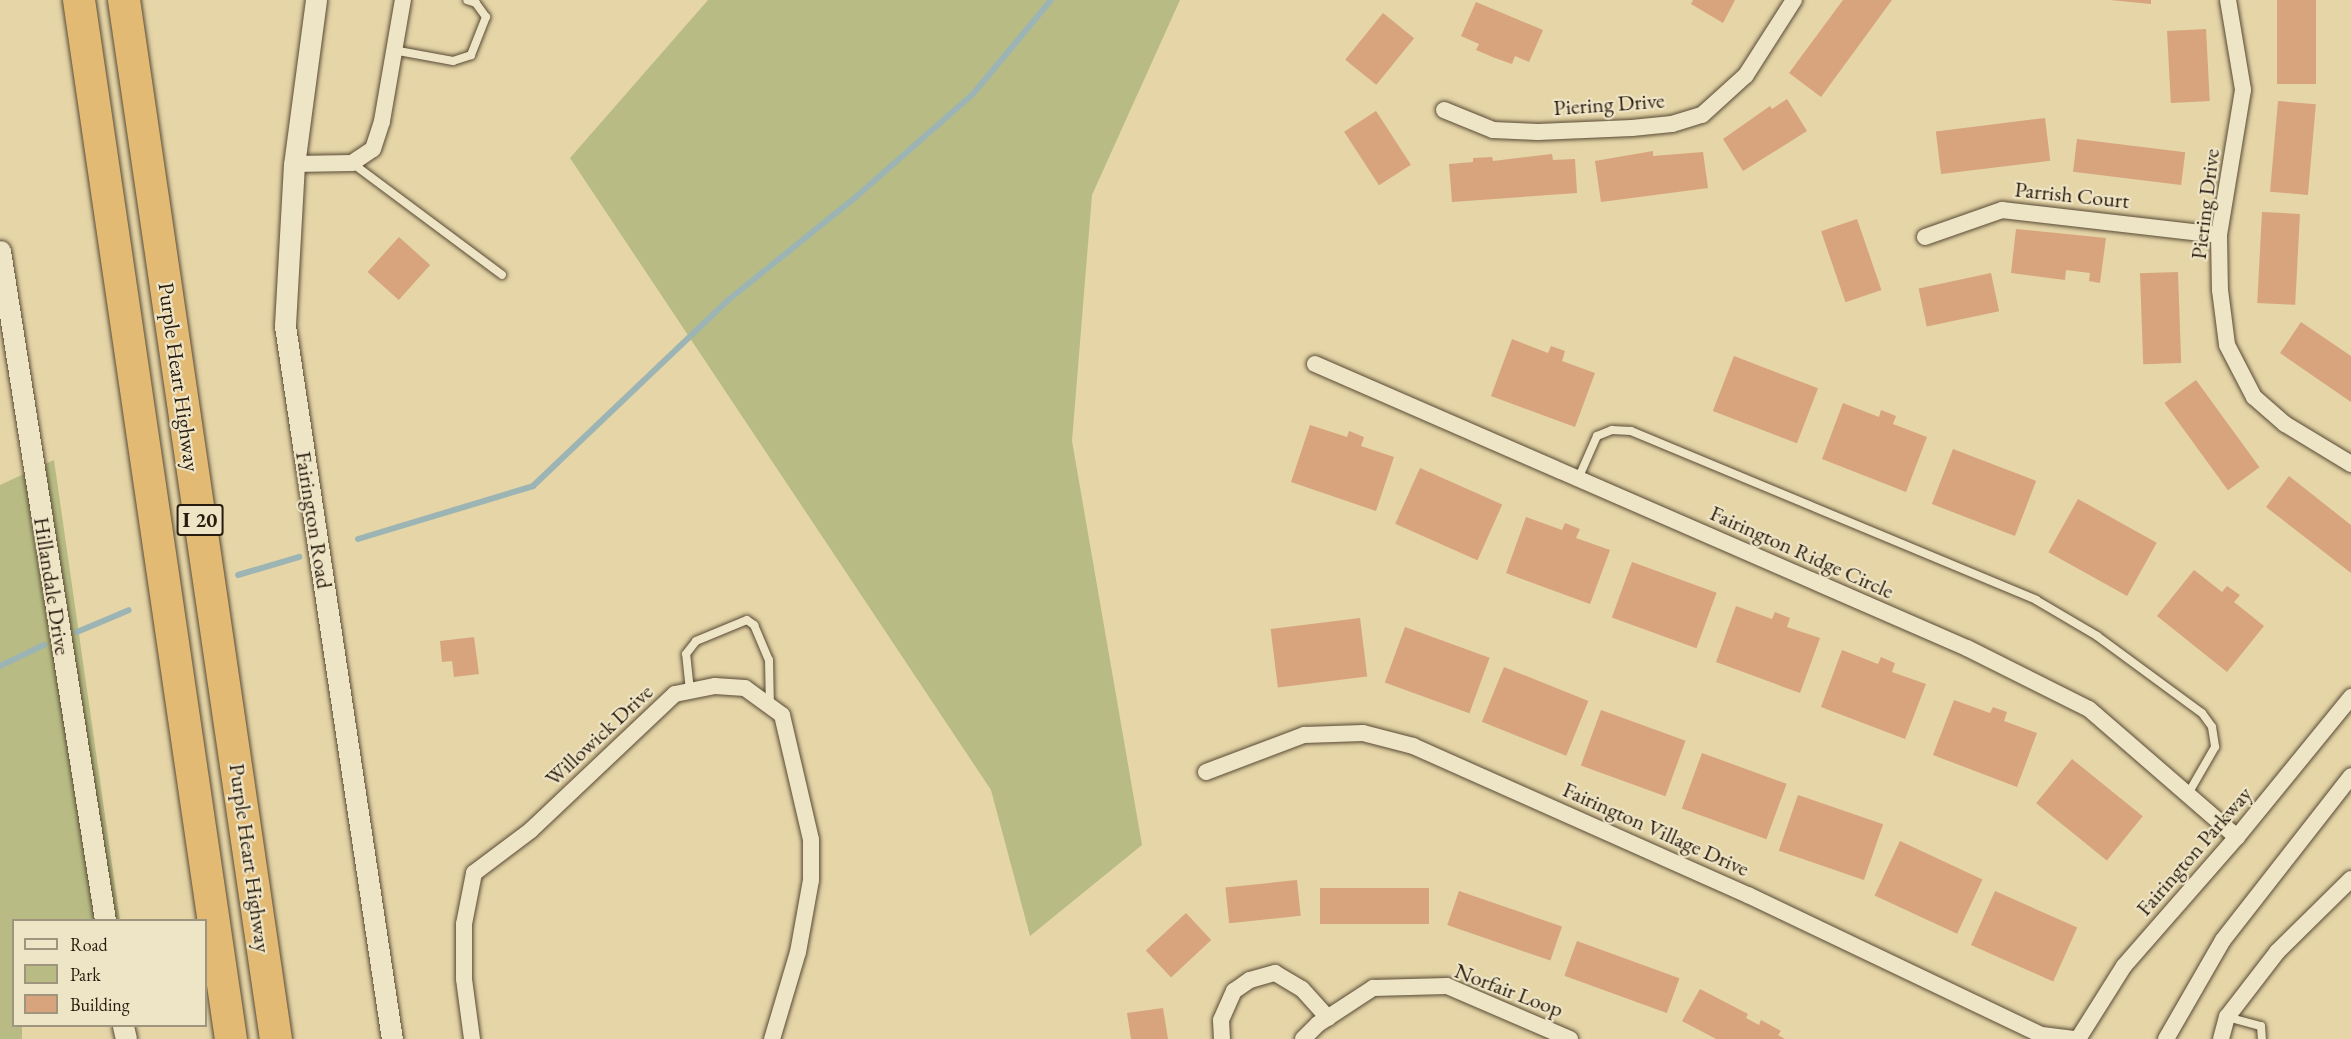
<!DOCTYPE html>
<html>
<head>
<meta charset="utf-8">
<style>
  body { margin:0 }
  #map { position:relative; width:2351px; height:1039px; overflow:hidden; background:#e5d5a7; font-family:"EB Garamond",serif }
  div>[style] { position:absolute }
  .green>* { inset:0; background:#b8bc84 }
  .stream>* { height:6px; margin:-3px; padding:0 3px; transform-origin:3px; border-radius:3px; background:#9cb5b4 }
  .building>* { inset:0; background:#d7a47e; transform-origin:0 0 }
  .roads { filter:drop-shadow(0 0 2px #584a35) drop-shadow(0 0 2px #584a35) }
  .service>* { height:8px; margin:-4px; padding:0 4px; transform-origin:4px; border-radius:4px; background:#eee4c6 }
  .minor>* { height:16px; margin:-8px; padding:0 8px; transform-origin:8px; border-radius:8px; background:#eee4c6 }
  .tertiary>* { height:21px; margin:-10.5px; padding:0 10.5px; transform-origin:10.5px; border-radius:10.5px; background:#eee4c6 }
  .motorway>* { height:32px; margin:-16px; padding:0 16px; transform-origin:16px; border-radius:16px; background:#e2ba74 }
  span { translate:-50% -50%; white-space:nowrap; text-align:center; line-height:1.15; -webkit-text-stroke:4.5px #eee4c6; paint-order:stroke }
  .shield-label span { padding:2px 4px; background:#eee4c6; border:2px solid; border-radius:4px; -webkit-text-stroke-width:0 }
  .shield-label { font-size:21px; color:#291c0f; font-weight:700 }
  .street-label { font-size:22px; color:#291c0f }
  .legend { position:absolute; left:12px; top:919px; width:195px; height:108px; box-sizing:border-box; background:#eee4c6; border:2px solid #9f947d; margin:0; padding:8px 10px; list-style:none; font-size:18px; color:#291c0f }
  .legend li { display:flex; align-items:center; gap:12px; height:30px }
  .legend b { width:30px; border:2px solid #9f947d }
</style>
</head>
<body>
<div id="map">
  <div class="green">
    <i style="clip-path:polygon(708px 0,1180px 0,1092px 195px,1072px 441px,1142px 845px,1030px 936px,991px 790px,570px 158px)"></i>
    <i style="clip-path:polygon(54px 460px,120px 920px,14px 920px,14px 1026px,22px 1026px,22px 1039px,0 1039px,0 485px)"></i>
  </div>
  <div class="stream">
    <i style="left:358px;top:539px;width:183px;rotate:-16.8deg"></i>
    <i style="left:533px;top:486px;width:268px;rotate:-43.6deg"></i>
    <i style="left:727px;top:301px;width:167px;rotate:-38.9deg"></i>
    <i style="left:857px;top:196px;width:154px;rotate:-41.3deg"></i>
    <i style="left:973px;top:94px;width:122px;rotate:-50.3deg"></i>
    <i style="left:238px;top:575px;width:64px;rotate:-16.4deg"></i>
    <i style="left:77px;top:632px;width:56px;rotate:-22.9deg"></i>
    <i style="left:0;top:666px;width:49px;rotate:-25.5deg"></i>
  </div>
  <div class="building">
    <i style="clip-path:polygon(1693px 0,1735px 0,1723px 23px,1691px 4px)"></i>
    <i style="clip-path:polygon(1843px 0,1892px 0,1821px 97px,1789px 73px)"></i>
    <i style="clip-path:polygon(2110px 0,2151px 0,2151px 4px)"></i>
    <i style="left:2277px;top:0;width:39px;height:84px"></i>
    <i style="clip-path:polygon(1476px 2px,1543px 30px,1529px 62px,1515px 56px,1512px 64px,1495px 58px,1476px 50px,1479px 44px,1461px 36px)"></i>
    <i style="left:1383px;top:13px;width:40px;height:60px;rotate:39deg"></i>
    <i style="left:2206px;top:29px;width:72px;height:39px;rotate:87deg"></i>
    <i style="clip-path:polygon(1787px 99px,1807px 131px,1743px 171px,1723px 139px,1770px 106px,1772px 109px)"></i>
    <i style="left:2278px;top:101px;width:38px;height:91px;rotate:5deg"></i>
    <i style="left:1376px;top:111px;width:64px;height:38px;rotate:57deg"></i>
    <i style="left:2045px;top:118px;width:43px;height:110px;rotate:83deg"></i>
    <i style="left:2077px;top:139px;width:109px;height:33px;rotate:7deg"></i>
    <i style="clip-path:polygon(1653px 151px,1653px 156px,1703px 152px,1708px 188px,1601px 202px,1595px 161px)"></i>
    <i style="clip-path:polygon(1552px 154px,1553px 160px,1575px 159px,1577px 193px,1452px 202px,1449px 164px,1473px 162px,1473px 158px,1492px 157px,1493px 161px)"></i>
    <i style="left:2262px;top:212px;width:38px;height:91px;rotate:3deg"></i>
    <i style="left:1857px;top:219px;width:75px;height:38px;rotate:71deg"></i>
    <i style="clip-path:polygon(2016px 229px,2106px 238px,2100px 283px,2089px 281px,2090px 273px,2066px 270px,2065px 280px,2011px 273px)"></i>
    <i style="left:399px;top:237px;width:42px;height:47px;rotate:42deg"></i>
    <i style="left:2178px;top:272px;width:91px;height:38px;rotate:88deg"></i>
    <i style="left:1991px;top:273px;width:39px;height:74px;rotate:78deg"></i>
    <i style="clip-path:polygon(2301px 322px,2351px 356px,2351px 402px,2280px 353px)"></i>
    <i style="clip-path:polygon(1512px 339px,1548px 353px,1551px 346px,1565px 351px,1562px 361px,1595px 373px,1575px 427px,1491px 396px)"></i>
    <i style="left:1734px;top:356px;width:90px;height:59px;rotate:21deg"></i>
    <i style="left:2196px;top:380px;width:108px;height:39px;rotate:54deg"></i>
    <i style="clip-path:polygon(1843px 403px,1879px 417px,1881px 410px,1896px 416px,1893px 424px,1927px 437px,1906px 492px,1822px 459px)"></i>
    <i style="clip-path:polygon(1310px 425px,1347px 437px,1349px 431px,1364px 437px,1361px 446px,1394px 457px,1376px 511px,1291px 482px)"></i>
    <i style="left:1953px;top:449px;width:89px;height:59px;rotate:21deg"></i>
    <i style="left:1420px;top:468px;width:90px;height:61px;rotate:24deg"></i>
    <i style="clip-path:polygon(2289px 476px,2351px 525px,2351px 573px,2266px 507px)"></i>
    <i style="left:2078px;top:499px;width:90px;height:61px;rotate:29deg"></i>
    <i style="clip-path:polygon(1526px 517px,1562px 530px,1565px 523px,1580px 529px,1576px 538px,1610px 550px,1590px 604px,1506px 573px)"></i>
    <i style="left:1632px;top:562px;width:90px;height:59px;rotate:20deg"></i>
    <i style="clip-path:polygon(2194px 570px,2222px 592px,2227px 586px,2240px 595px,2234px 602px,2264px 626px,2227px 672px,2157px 616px)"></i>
    <i style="clip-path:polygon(1736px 606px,1772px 619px,1775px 612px,1790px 618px,1787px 627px,1820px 638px,1800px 693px,1716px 662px)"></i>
    <i style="left:1360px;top:618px;width:59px;height:90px;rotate:83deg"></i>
    <i style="left:1405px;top:627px;width:90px;height:59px;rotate:20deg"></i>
    <i style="clip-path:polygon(474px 637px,479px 674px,454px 677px,452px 661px,442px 662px,440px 641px)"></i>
    <i style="clip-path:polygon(1842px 650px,1878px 664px,1881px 657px,1895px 663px,1892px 672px,1926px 684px,1905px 739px,1821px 707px)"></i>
    <i style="left:1504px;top:667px;width:91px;height:59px;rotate:22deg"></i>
    <i style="clip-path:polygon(1954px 700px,1990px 713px,1993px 707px,2007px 712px,2004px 721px,2037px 733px,2017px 787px,1933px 755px)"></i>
    <i style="left:1601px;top:710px;width:90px;height:59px;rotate:20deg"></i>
    <i style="left:1702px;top:753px;width:90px;height:59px;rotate:20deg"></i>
    <i style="left:2072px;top:759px;width:91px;height:57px;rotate:39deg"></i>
    <i style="left:1798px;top:795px;width:90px;height:59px;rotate:19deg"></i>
    <i style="left:1900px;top:841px;width:91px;height:60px;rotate:25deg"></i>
    <i style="left:1297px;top:880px;width:36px;height:72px;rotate:84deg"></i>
    <i style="left:1320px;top:888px;width:109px;height:36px"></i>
    <i style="left:1459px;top:891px;width:109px;height:36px;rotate:19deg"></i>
    <i style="left:1995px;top:891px;width:90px;height:59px;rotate:24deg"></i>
    <i style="left:1186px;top:913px;width:37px;height:55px;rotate:47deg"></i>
    <i style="left:1577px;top:941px;width:109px;height:37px;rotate:20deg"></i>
    <i style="clip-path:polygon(1700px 989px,1748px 1014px,1746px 1018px,1759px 1025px,1761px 1020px,1781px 1031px,1778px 1035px,1785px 1039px,1716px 1039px,1682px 1021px)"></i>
    <i style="clip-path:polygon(1163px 1008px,1168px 1039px,1131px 1039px,1127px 1013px)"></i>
  </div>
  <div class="roads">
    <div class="service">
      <i style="left:393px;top:50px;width:61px;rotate:10.4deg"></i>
      <i style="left:453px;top:61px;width:19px;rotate:-18deg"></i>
      <i style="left:471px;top:55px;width:41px;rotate:-68.5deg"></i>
      <i style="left:486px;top:17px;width:17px;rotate:-126deg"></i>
      <i style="left:476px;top:3px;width:9px;rotate:-162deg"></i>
      <i style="left:352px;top:163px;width:187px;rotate:36.7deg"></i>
      <i style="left:1578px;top:479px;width:47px;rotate:-66.2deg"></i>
      <i style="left:1597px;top:436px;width:16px;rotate:-22deg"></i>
      <i style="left:1612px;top:430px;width:19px;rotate:3deg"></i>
      <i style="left:1631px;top:431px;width:439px;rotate:22.6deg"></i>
      <i style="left:2036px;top:600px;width:71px;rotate:30.5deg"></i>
      <i style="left:2097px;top:636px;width:130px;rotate:36.3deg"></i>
      <i style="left:2202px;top:713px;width:17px;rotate:54deg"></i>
      <i style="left:2212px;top:727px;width:20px;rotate:81deg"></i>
      <i style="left:2215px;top:747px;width:54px;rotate:119.9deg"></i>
      <i style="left:690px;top:691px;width:37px;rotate:-96deg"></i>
      <i style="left:686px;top:654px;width:16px;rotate:-52deg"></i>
      <i style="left:696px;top:641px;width:55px;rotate:-22.4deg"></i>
      <i style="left:747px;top:620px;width:9px;rotate:36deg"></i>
      <i style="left:754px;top:625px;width:38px;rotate:67deg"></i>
      <i style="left:769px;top:660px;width:46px;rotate:88.8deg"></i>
      <i style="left:2227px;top:1017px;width:35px;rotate:15deg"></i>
      <i style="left:2261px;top:1026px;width:13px;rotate:86deg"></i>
    </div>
    <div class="minor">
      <i style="left:2228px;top:0;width:91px;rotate:80.5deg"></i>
      <i style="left:2243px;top:90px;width:147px;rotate:99.4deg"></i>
      <i style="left:2219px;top:235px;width:55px;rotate:89deg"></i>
      <i style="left:2220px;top:290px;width:55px;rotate:82.7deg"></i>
      <i style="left:2227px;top:345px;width:59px;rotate:62.6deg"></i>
      <i style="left:2254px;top:397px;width:41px;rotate:41.1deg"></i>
      <i style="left:2285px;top:424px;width:77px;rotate:31.2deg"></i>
      <i style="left:1444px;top:110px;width:53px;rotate:22.2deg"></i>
      <i style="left:1493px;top:130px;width:45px;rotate:2.5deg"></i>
      <i style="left:1538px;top:132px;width:94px;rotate:-2.4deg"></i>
      <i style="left:1632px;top:128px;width:40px;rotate:-5.7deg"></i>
      <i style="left:1672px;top:124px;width:31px;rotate:-17deg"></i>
      <i style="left:1702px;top:115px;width:59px;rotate:-42.3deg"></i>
      <i style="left:1746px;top:75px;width:89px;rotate:-57.4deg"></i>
      <i style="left:294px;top:164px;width:58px;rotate:-1deg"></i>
      <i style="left:352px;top:163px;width:25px;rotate:-34deg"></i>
      <i style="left:373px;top:149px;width:29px;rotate:-72deg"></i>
      <i style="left:382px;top:121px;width:123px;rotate:-80.2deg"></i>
      <i style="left:1925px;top:237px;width:82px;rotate:-19.3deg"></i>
      <i style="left:2002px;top:210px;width:218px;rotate:6.6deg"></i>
      <i style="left:1315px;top:364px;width:711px;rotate:23.54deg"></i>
      <i style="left:1967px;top:648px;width:136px;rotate:26.6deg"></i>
      <i style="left:2089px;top:709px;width:196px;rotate:40.9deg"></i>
      <i style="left:1206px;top:772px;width:105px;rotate:-20.7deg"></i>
      <i style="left:1304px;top:735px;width:59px;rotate:-1.9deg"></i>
      <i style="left:1363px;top:733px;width:52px;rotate:14.6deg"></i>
      <i style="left:1413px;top:746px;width:367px;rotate:24deg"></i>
      <i style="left:1748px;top:895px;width:326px;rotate:25.5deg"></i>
      <i style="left:2042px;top:1035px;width:34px;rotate:7deg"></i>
      <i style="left:472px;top:1039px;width:61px;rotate:-97.6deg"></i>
      <i style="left:464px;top:979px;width:55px;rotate:-90deg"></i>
      <i style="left:464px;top:924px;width:52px;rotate:-78.9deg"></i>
      <i style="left:474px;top:873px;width:71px;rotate:-37deg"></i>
      <i style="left:531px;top:830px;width:198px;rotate:-43.4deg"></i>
      <i style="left:675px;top:694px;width:41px;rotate:-11.3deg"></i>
      <i style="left:715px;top:686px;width:30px;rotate:4deg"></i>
      <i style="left:745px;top:688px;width:46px;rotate:36.1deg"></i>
      <i style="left:782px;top:715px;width:128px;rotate:76.9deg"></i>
      <i style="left:811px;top:840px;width:40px;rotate:90deg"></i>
      <i style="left:811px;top:880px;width:73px;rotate:100.2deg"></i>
      <i style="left:798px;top:952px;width:91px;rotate:106.6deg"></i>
      <i style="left:1222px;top:1039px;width:19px;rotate:-93deg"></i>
      <i style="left:1221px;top:1020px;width:32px;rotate:-66deg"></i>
      <i style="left:1234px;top:991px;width:19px;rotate:-35deg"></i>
      <i style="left:1250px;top:980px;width:26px;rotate:-16deg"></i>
      <i style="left:1275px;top:973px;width:31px;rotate:31deg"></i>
      <i style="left:1302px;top:989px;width:39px;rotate:48deg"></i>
      <i style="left:1303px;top:1039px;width:21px;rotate:-45deg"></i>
      <i style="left:1318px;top:1024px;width:66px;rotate:-33.2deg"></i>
      <i style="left:1373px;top:988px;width:74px;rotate:-1.5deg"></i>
      <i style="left:1447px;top:986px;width:134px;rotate:23.3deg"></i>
      <i style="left:2078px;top:1039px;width:86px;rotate:-57.8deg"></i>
      <i style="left:2124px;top:966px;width:171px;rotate:-48.8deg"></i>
      <i style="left:2237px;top:837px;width:181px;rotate:-50.8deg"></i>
      <i style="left:2166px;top:1039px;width:114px;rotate:-60.1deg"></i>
      <i style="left:2223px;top:940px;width:208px;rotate:-52deg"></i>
      <i style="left:2221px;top:1039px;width:23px;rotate:-75deg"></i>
      <i style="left:2227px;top:1017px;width:82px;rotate:-52.4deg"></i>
      <i style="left:2277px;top:952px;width:104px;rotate:-44.6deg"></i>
    </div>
    <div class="tertiary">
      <i style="left:316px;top:0;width:165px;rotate:97.6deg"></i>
      <i style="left:294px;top:164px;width:162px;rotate:93.2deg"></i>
      <i style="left:285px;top:326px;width:721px;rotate:81.47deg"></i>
      <i style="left:0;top:251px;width:677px;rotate:81.08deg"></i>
      <i style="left:123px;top:1026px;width:13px;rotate:77deg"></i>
    </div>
    <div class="motorway">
      <i style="left:79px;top:0;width:1050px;rotate:81.68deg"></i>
      <i style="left:124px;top:0;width:1050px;rotate:81.68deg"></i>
    </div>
  </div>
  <div class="shield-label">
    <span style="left:200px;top:520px">I 20</span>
  </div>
  <div class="street-label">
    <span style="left:1609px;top:104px;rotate:-4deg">Piering Drive</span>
    <span style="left:2072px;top:195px;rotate:6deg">Parrish Court</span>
    <span style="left:2205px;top:204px;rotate:-83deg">Piering Drive</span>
    <span style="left:179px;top:377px;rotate:82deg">Purple Heart Highway</span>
    <span style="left:314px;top:520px;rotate:81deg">Fairington Road</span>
    <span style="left:1802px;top:552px;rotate:24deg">Fairington Ridge Circle</span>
    <span style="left:52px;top:586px;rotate:81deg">Hillandale Drive</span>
    <span style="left:599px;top:735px;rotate:-43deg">Willowick Drive</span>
    <span style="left:1656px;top:829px;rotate:24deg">Fairington Village Drive</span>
    <span style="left:2194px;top:851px;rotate:-49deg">Fairington Parkway</span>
    <span style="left:250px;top:858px;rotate:82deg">Purple Heart Highway</span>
    <span style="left:1509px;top:990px;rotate:21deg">Norfair Loop</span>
  </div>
  <ul class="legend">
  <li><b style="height:8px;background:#eee4c6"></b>Road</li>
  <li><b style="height:16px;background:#b8bc84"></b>Park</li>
  <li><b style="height:16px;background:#d7a47e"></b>Building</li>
  </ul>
</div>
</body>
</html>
